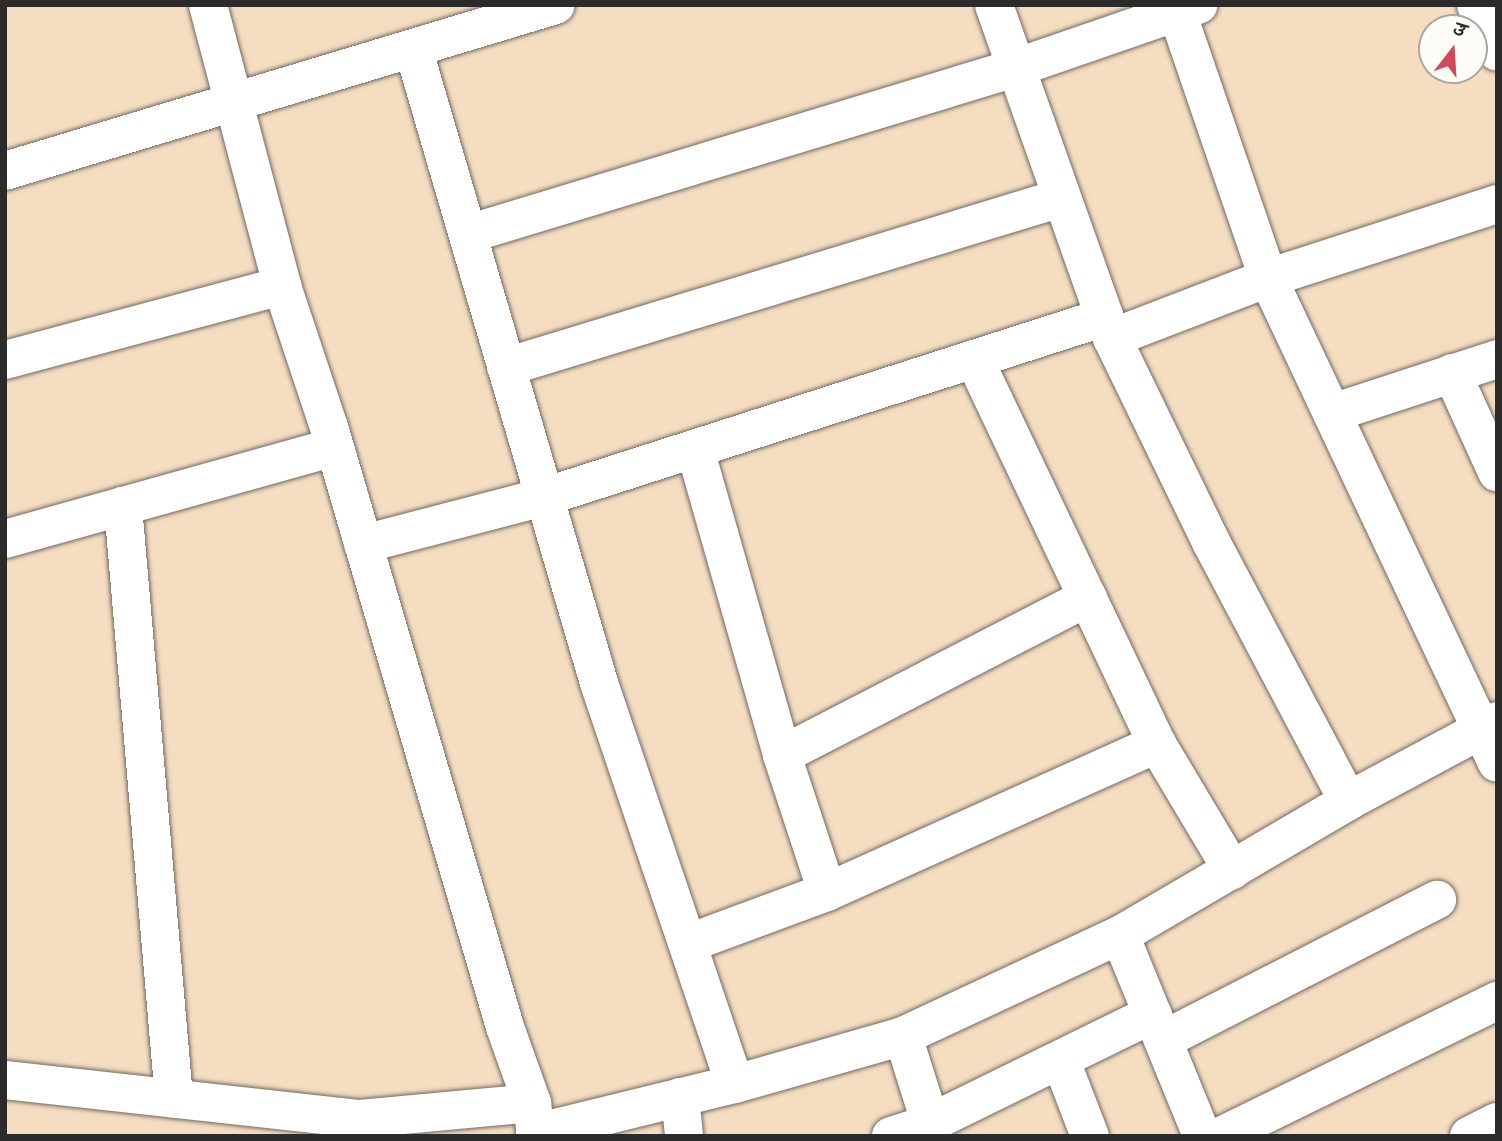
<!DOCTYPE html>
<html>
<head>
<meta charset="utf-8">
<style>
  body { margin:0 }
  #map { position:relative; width:1502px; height:1141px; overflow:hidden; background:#f5ddc2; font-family:Kalam,"Playpen Sans Deva",sans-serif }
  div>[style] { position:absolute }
  .roads { filter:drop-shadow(0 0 2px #726960) drop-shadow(0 0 2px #726960) }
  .minor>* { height:38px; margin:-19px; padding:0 19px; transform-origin:19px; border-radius:19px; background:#fff }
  span { translate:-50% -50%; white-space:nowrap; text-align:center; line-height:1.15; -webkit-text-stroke:6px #fdfcf7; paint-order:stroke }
  .frame { position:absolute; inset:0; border:7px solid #2b2b2b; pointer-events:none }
  .north { position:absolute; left:1418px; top:14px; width:70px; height:70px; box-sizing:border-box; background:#fdfcf7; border:2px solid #a9a8a5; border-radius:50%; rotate:17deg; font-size:19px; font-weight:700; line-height:28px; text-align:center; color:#2b2b2b }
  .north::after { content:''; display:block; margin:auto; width:24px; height:32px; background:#d1495b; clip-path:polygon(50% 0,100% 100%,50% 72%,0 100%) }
</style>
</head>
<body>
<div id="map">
  <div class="roads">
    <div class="minor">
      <i style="left:208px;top:5px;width:291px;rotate:75.2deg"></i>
      <i style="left:282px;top:286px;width:149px;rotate:71.6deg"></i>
      <i style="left:329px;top:427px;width:625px;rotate:73.65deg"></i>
      <i style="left:505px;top:1027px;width:81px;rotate:70.4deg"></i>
      <i style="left:532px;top:1103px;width:33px;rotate:83deg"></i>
      <i style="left:994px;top:5px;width:353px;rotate:70.5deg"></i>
      <i style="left:1112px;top:338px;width:227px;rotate:64.1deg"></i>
      <i style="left:1211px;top:542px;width:293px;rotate:62.1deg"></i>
      <i style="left:1476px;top:5px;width:51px;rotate:65.9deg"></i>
      <i style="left:1177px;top:12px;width:281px;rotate:71.1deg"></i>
      <i style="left:1268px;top:278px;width:536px;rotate:64.72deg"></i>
      <i style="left:413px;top:48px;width:662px;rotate:73.67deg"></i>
      <i style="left:599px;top:683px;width:423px;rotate:71.3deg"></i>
      <i style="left:735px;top:1084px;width:175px;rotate:-15.9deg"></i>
      <i style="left:903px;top:1036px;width:239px;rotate:-25deg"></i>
      <i style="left:1120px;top:935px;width:264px;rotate:-30.4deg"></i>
      <i style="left:1348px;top:801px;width:169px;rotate:-28.2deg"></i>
      <i style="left:5px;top:171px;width:575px;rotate:-16.77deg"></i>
      <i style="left:468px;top:234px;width:572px;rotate:-16.88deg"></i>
      <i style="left:1015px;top:68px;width:194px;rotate:-19deg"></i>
      <i style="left:1112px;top:338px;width:167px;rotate:-21deg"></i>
      <i style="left:1268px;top:278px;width:241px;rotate:-17.9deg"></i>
      <i style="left:5px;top:360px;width:287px;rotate:-15deg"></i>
      <i style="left:506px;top:367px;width:580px;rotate:-16.94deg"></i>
      <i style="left:1452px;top:373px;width:109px;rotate:65.6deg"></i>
      <i style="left:1332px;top:413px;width:174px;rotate:-18.1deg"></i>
      <i style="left:695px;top:449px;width:318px;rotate:74.1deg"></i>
      <i style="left:782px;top:755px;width:144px;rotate:71.8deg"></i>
      <i style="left:827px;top:892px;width:362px;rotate:-24.2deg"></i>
      <i style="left:1157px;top:744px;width:426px;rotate:-115.4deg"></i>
      <i style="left:123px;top:506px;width:595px;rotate:85.08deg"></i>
      <i style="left:5px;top:539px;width:342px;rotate:-15.6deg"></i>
      <i style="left:363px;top:544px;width:187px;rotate:-14.6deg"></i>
      <i style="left:544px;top:497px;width:589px;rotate:-17.79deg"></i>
      <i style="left:1157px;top:744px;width:147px;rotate:59.2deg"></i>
      <i style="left:782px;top:755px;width:344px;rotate:-27.3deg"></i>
      <i style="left:1120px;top:935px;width:217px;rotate:67.8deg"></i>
      <i style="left:689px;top:943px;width:147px;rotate:-20.3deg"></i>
      <i style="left:903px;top:1036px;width:77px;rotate:72.5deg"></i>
      <i style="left:926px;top:1109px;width:27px;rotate:84deg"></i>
      <i style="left:1163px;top:1040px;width:308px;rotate:-27.1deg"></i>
      <i style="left:1061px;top:1061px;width:80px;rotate:68.9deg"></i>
      <i style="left:5px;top:1080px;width:357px;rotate:6.3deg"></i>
      <i style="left:360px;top:1119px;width:173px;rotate:-5.3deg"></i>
      <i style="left:680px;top:1097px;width:39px;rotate:84deg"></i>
      <i style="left:535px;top:1133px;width:206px;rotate:-13.8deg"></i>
      <i style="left:891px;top:1136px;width:39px;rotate:-18deg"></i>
      <i style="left:928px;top:1124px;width:250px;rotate:-26.1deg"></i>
      <i style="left:1221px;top:1136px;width:307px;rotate:-26.1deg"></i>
      <i style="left:1469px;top:1136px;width:31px;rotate:-27deg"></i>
    </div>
  </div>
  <div class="frame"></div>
  <div class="north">उ</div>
</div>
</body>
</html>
